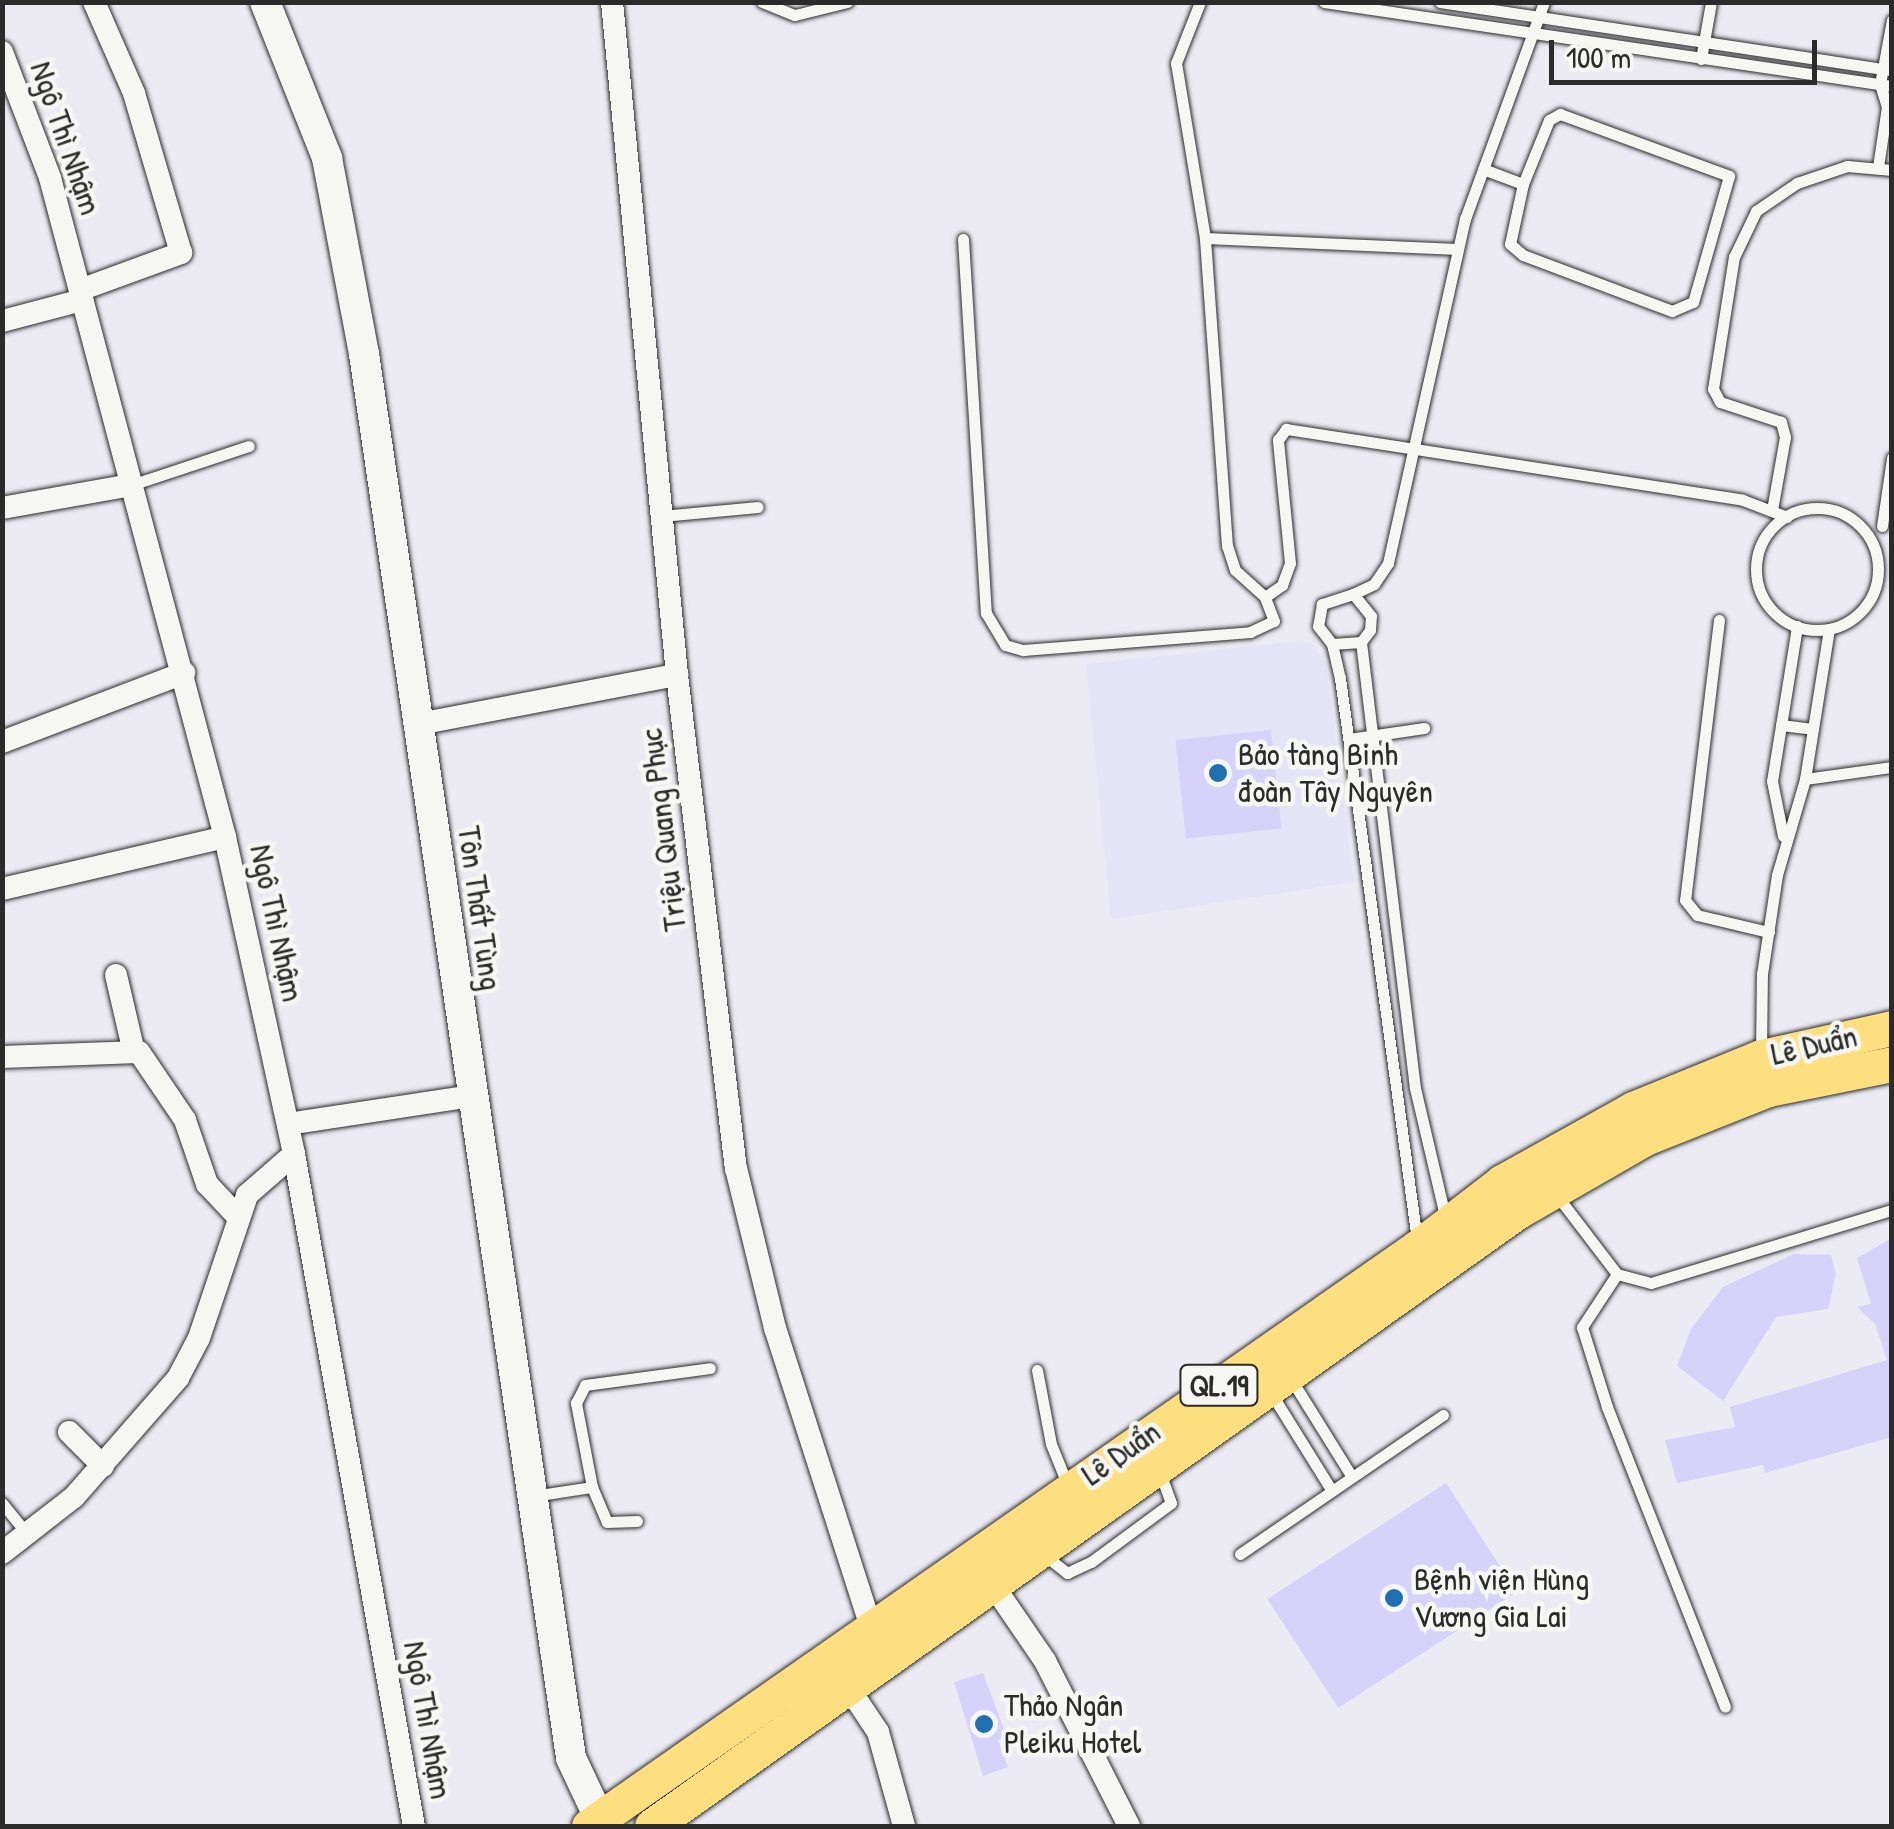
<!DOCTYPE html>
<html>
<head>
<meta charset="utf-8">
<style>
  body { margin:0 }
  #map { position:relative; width:1894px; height:1829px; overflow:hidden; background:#ecebf4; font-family:"Patrick Hand",sans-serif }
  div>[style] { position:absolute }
  .built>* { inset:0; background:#e5e4f6 }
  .building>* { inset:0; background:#d6d2fa; transform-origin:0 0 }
  .roads { filter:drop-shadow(0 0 2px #2b2b2b) drop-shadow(0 0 2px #2b2b2b) }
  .lane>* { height:11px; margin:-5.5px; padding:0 5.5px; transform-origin:5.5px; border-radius:5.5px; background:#f6f6f2 }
  .lane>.ring { margin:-5.5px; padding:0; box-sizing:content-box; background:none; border:11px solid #f6f6f2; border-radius:50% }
  .street>* { height:22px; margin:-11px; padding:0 11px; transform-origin:11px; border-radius:11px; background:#f6f6f2 }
  .secondary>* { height:30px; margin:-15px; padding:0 15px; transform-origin:15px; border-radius:15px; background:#f6f6f2 }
  .primary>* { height:35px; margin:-17.5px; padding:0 17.5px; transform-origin:17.5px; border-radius:17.5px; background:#fddf80 }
  .dots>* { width:28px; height:28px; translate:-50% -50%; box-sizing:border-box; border:5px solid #f6f6f2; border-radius:50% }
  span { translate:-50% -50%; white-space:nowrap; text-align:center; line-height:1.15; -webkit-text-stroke:9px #f6f6f2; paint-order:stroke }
  .shield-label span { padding:2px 8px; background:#f6f6f2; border:2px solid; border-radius:8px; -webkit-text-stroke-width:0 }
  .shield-label { font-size:30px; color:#2b2b2b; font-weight:700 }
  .street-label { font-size:32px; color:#2b2b2b }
  .poi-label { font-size:32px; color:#2b2b2b }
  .left { translate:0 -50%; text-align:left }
  .frame { position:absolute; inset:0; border:5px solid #2b2b2b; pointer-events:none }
  .scale { position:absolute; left:1549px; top:40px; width:268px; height:45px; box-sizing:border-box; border:5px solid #2b2b2b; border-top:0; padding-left:12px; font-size:30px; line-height:35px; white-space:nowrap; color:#2b2b2b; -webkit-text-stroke:8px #f6f6f2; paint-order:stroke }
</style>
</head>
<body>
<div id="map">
  <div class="built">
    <i style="clip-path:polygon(1298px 641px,1312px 643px,1326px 664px,1354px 882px,1111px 919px,1086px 664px)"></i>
  </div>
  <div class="building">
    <i style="left:1271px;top:730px;width:99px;height:96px;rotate:84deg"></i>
    <i style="clip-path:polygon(1892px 1238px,1892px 1437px,1765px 1473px,1763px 1465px,1677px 1483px,1665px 1440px,1735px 1427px,1730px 1407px,1887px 1360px,1875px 1324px,1857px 1307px,1871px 1304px,1857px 1258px)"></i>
    <i style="clip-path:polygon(1794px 1254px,1831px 1255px,1836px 1274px,1828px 1309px,1776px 1317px,1723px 1401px,1677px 1366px,1691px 1329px,1723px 1287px)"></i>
    <i style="left:1446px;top:1483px;width:130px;height:213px;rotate:57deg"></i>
    <i style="clip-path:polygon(983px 1673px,1007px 1737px,998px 1740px,1008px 1767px,983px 1776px,954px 1682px)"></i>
  </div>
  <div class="roads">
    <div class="lane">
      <i style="left:762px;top:2px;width:35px;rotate:22deg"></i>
      <i style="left:795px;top:15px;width:54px;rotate:-14deg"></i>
      <i style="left:1324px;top:2px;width:574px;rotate:8.41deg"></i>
      <i style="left:1440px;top:2px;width:457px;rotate:8.6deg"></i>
      <i style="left:1701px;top:59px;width:58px;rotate:-80deg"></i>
      <i style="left:1560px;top:114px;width:180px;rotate:20.1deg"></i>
      <i style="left:1729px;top:176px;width:131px;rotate:105.9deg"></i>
      <i style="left:1693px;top:302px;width:23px;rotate:157deg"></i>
      <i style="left:1672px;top:311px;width:159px;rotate:-159.4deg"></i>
      <i style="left:1523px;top:255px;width:17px;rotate:-140deg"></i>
      <i style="left:1510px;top:244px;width:61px;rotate:-77.8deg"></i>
      <i style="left:1523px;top:184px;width:69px;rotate:-67.9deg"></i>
      <i style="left:1549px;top:120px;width:13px;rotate:-29deg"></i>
      <i style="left:1878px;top:167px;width:61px;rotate:-81.5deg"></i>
      <i style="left:1887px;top:107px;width:24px;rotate:-107deg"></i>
      <i style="left:1880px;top:84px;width:65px;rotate:-79.4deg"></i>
      <i style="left:1483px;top:169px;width:43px;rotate:20.6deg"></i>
      <i style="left:1205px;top:238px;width:253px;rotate:2.5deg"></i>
      <i style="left:963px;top:239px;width:375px;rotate:86.5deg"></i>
      <i style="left:986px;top:613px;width:37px;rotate:59deg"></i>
      <i style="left:1005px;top:645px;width:19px;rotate:16deg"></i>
      <i style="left:1023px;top:650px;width:228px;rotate:-4.5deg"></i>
      <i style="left:1250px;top:632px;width:26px;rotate:-25deg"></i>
      <i style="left:1274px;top:621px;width:26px;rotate:-111deg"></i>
      <i style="left:1265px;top:597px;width:40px;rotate:-138deg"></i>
      <i style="left:1235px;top:570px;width:25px;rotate:-108deg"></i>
      <i style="left:1227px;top:546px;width:309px;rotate:-94.1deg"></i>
      <i style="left:1205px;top:238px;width:177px;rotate:-99.4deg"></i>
      <i style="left:1176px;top:63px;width:66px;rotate:-68.5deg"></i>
      <i style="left:131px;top:485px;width:124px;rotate:-18.3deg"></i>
      <i class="ring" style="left:1756px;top:508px;width:111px;height:111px"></i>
      <i style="left:1772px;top:510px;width:74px;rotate:-79.9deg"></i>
      <i style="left:1785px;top:437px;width:16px;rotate:-105deg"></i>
      <i style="left:1781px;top:422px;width:64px;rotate:-161.8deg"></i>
      <i style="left:1720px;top:402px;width:15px;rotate:-118deg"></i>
      <i style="left:1713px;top:389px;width:134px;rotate:-81deg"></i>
      <i style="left:1734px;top:257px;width:51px;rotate:-64.4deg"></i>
      <i style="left:1756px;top:211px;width:50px;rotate:-34.3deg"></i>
      <i style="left:1797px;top:183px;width:53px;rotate:-18.8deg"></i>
      <i style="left:1847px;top:166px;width:45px;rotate:5.1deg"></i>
      <i style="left:662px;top:516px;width:96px;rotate:-5.4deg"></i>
      <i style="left:1882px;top:526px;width:69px;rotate:-81.6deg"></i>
      <i style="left:1353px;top:594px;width:23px;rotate:-25deg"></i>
      <i style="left:1374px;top:584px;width:25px;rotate:-56deg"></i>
      <i style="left:1388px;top:563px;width:353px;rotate:-77.4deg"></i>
      <i style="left:1465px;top:219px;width:231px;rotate:-70deg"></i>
      <i style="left:1265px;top:597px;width:21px;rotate:-35deg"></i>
      <i style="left:1282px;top:585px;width:23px;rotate:-70deg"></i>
      <i style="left:1290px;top:563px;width:124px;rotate:-95.6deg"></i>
      <i style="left:1278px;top:440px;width:14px;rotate:-54deg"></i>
      <i style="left:1286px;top:429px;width:462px;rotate:8.8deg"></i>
      <i style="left:1743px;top:500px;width:47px;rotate:21.1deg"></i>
      <i style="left:1719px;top:620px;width:282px;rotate:96.9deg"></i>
      <i style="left:1685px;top:900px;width:19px;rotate:51deg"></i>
      <i style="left:1697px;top:915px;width:74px;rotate:13.3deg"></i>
      <i style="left:1361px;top:642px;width:449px;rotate:83.1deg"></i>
      <i style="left:1415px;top:1088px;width:136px;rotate:76.8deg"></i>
      <i style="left:1332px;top:644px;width:29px;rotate:-4deg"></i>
      <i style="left:1361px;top:642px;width:15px;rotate:-53deg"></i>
      <i style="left:1370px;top:630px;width:14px;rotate:-86deg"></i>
      <i style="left:1371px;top:616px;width:28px;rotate:-129deg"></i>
      <i style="left:1353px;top:594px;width:33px;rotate:162deg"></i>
      <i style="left:1322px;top:604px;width:22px;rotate:100deg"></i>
      <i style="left:1318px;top:626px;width:23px;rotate:52deg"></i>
      <i style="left:1332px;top:644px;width:35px;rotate:77deg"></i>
      <i style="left:1340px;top:678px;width:567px;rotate:82.2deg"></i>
      <i style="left:1781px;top:725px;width:32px;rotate:7deg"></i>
      <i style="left:1349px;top:739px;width:76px;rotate:-8.3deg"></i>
      <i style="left:1805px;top:779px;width:88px;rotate:-7.9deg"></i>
      <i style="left:1783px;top:836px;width:56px;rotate:-101.3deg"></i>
      <i style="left:1772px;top:781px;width:157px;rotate:-80.8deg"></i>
      <i style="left:1761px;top:1052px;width:78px;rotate:-89.3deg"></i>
      <i style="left:1762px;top:974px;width:100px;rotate:-81.4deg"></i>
      <i style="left:1777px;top:875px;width:100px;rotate:-73.7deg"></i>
      <i style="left:1805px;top:779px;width:152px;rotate:-80.9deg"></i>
      <i style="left:1555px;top:1193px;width:102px;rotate:52.6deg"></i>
      <i style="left:1617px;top:1274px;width:35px;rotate:15deg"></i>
      <i style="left:1651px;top:1283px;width:252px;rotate:-16.9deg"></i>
      <i style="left:1617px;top:1274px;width:64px;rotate:123.4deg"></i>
      <i style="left:1582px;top:1327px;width:84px;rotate:72.6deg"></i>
      <i style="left:1607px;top:1407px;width:322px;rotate:68.5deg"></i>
      <i style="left:1037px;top:1370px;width:75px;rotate:79.3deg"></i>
      <i style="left:1051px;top:1444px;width:45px;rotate:68deg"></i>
      <i style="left:1291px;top:1379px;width:115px;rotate:58.1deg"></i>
      <i style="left:1271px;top:1393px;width:115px;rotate:58.1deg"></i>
      <i style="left:592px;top:1487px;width:38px;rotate:67deg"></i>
      <i style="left:607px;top:1522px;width:30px;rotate:-2deg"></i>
      <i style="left:533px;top:1496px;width:60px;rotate:-8.7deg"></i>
      <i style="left:592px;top:1487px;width:86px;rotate:-100.8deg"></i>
      <i style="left:576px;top:1403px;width:20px;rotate:-63deg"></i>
      <i style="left:585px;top:1385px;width:126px;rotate:-7.7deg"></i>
      <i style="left:2px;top:1503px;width:40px;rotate:51deg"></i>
      <i style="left:1043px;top:1554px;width:31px;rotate:38deg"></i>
      <i style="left:1067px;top:1573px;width:26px;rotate:-25deg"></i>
      <i style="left:1091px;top:1562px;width:99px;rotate:-36.4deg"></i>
      <i style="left:1171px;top:1503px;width:33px;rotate:-110deg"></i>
      <i style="left:1240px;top:1554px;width:246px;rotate:-34.4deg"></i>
    </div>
    <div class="street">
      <i style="left:612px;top:2px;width:676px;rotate:84.48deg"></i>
      <i style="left:677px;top:675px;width:497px;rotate:83.2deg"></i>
      <i style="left:736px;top:1168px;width:165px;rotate:76.3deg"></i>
      <i style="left:775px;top:1328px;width:318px;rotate:72.2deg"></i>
      <i style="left:2px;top:52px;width:135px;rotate:69.1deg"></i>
      <i style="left:50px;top:178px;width:682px;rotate:75.13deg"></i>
      <i style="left:225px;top:837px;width:324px;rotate:77.7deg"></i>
      <i style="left:294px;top:1154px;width:683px;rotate:79.88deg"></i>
      <i style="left:80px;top:290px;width:108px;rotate:-20.1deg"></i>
      <i style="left:181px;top:253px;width:167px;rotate:-106.4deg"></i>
      <i style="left:134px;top:93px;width:99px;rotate:-113.7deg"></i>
      <i style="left:2px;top:321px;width:83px;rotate:-14.7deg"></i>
      <i style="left:2px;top:508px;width:131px;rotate:-10.1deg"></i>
      <i style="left:419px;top:724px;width:263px;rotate:-10.8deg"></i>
      <i style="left:2px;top:742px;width:195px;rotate:-20.8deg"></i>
      <i style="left:2px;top:889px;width:229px;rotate:-13.1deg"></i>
      <i style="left:116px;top:975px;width:75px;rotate:76.9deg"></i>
      <i style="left:2px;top:1057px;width:137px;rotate:-2.1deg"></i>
      <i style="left:139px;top:1052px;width:82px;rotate:55.9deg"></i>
      <i style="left:185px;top:1120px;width:68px;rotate:71deg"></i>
      <i style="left:207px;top:1184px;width:44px;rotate:46.8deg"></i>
      <i style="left:288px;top:1124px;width:184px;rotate:-8.7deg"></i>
      <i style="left:69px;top:1432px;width:48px;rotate:45deg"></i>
      <i style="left:2px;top:1553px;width:91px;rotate:-37.9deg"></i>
      <i style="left:74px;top:1497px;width:158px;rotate:-48.8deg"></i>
      <i style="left:178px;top:1378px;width:45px;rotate:-62.3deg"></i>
      <i style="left:199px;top:1338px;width:151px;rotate:-71.4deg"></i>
      <i style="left:247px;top:1195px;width:62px;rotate:-41.1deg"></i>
      <i style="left:993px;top:1585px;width:92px;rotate:55.6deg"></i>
      <i style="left:1045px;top:1661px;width:185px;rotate:63deg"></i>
      <i style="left:848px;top:1687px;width:54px;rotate:56.3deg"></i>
      <i style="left:878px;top:1732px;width:98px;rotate:74.5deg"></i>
    </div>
    <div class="secondary">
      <i style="left:265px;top:2px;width:168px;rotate:68.3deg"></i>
      <i style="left:327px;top:158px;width:199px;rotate:79.3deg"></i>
      <i style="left:364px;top:354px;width:1419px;rotate:81.61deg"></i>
      <i style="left:571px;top:1758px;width:75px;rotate:64.8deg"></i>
    </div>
    <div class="primary">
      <i style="left:589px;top:1826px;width:1011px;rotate:-34.93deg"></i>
      <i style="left:1418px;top:1247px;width:106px;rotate:-37.7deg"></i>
      <i style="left:1502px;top:1182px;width:150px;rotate:-29.1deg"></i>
      <i style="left:1633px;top:1109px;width:138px;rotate:-22.1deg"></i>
      <i style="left:1761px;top:1057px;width:134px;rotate:-12.5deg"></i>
      <i style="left:652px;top:1826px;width:1062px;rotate:-35.38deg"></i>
      <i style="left:1518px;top:1211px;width:146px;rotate:-29.9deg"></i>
      <i style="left:1645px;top:1138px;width:132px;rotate:-21.7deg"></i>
      <i style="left:1768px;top:1089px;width:126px;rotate:-11.4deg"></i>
    </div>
  </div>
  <div class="dots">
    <i style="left:1218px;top:773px;background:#1f6fb2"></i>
    <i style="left:1394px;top:1598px;background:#1f6fb2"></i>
    <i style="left:984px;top:1724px;background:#1f6fb2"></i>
  </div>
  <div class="shield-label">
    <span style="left:1219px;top:1385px">QL.19</span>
  </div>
  <div class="street-label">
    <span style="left:66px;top:138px;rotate:71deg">Ngô Thì Nhậm</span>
    <span style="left:663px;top:830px;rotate:-97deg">Triệu Quang Phục</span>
    <span style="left:480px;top:908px;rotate:82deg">Tôn Thất Tùng</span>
    <span style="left:277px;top:923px;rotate:78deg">Ngô Thì Nhậm</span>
    <span style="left:1814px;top:1045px;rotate:-13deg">Lê Duẩn</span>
    <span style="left:1121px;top:1453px;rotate:-35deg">Lê Duẩn</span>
    <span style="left:428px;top:1720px;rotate:80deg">Ngô Thì Nhậm</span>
  </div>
  <div class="poi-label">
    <span class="left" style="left:1238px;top:773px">Bảo tàng Binh<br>đoàn Tây Nguyên</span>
    <span class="left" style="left:1414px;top:1598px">Bệnh viện Hùng<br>Vương Gia Lai</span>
    <span class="left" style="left:1004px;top:1724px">Thảo Ngân<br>Pleiku Hotel</span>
  </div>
  <div class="frame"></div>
  <div class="scale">100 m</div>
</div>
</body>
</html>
